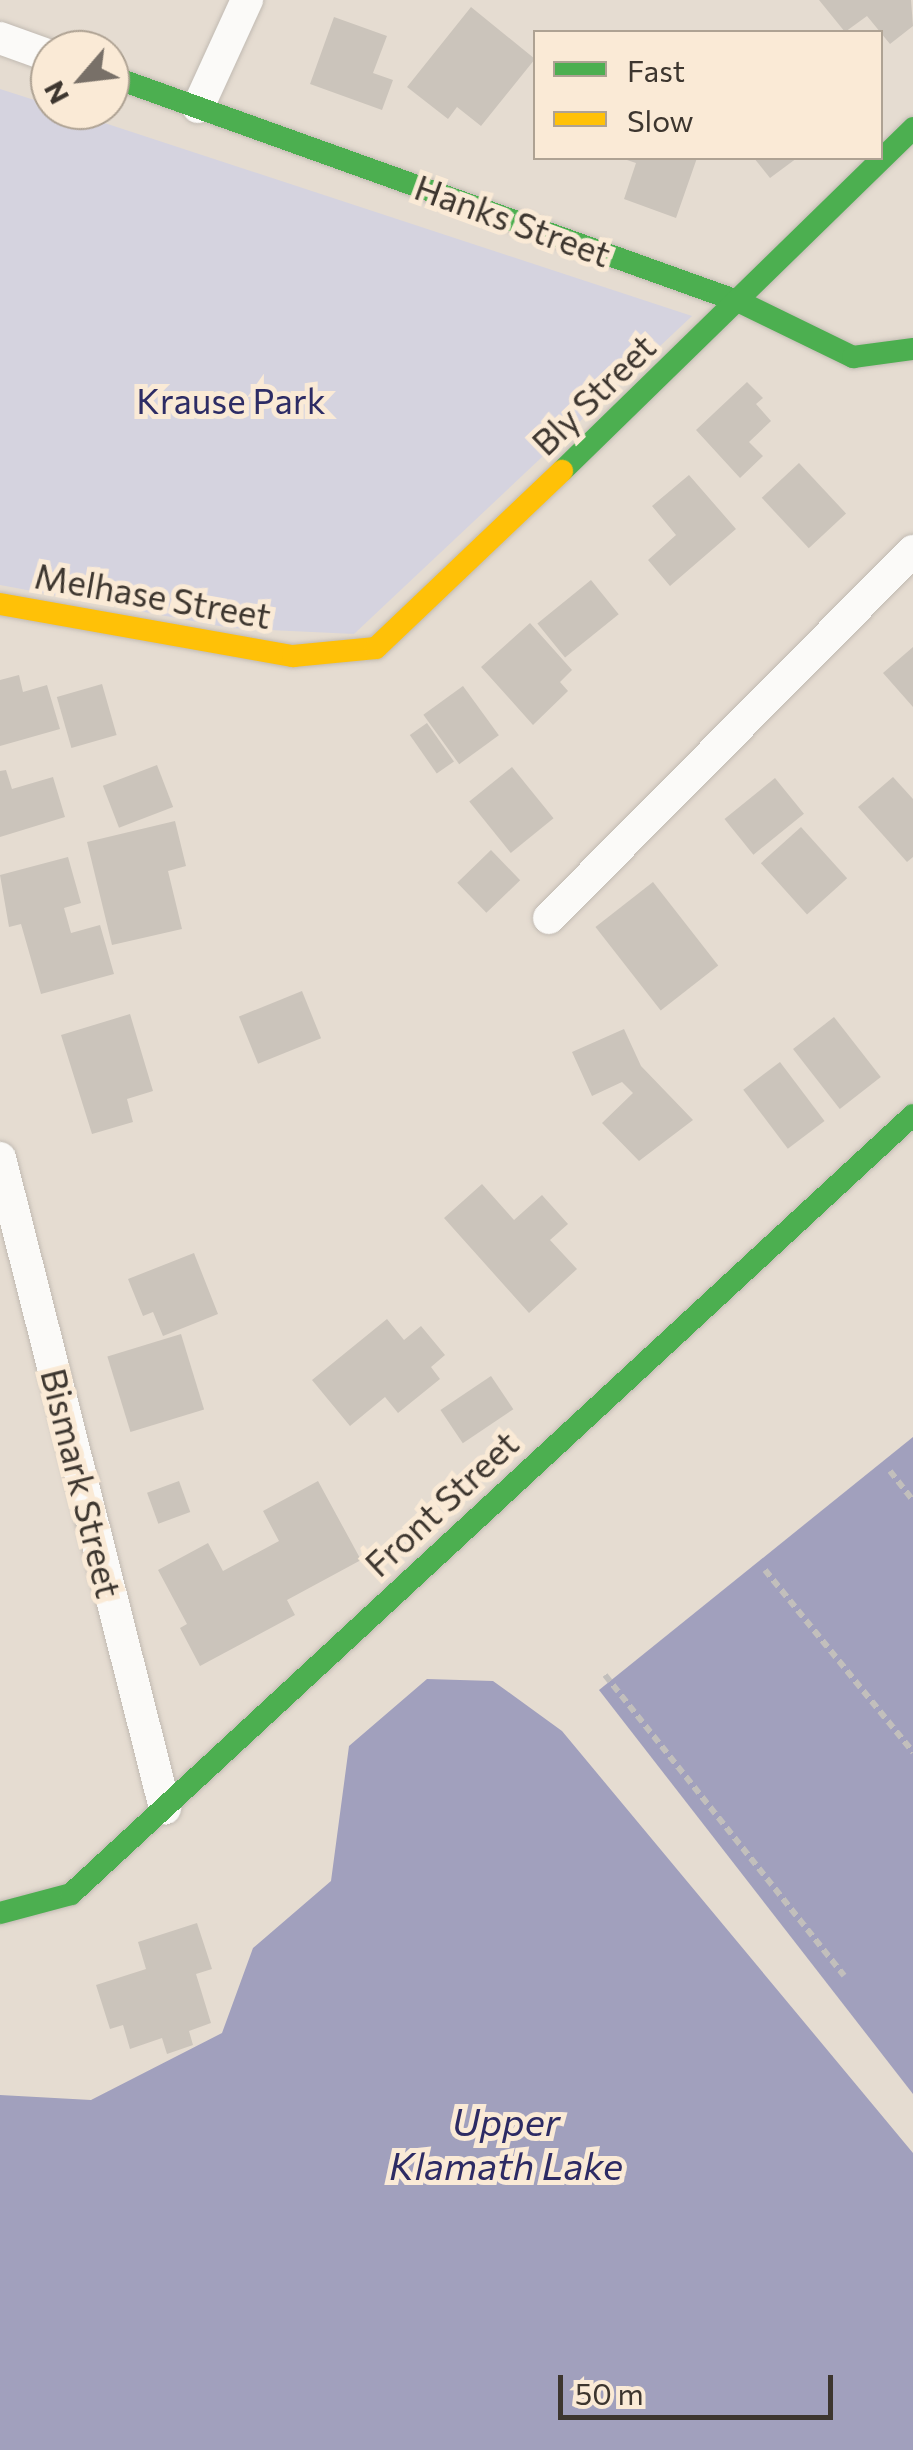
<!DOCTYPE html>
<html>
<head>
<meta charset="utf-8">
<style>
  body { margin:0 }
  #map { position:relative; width:913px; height:2450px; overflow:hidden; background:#e5dcd1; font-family:Commissioner,sans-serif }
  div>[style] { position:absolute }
  .green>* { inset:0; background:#d5d3df }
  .water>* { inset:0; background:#a1a0bd }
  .building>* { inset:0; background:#cbc4bb; transform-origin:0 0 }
  .path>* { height:6px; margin-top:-3px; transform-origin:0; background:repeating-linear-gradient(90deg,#c2bfbc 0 8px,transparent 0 13px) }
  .roads { filter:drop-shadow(0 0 2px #c1bab2) drop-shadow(0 0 2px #c1bab2) }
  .street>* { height:32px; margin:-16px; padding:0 16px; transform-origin:16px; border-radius:16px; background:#fbfaf8 }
  .fast>* { height:22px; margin:-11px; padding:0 11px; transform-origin:11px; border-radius:11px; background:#4caf50 }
  .slow>* { height:22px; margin:-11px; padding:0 11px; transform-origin:11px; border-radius:11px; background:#ffc107 }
  span { translate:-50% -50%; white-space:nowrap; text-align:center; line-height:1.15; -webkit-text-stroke:10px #faead6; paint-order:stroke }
  .street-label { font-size:35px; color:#3d362f }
  .park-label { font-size:35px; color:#2d2c65 }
  .water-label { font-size:38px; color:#2d2b64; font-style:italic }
  .legend { position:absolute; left:533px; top:30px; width:350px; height:130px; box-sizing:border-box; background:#faead6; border:2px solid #aea293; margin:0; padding:12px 18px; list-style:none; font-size:30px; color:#3d362f }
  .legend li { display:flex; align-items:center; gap:20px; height:50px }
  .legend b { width:50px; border:2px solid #aea293 }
  .north { position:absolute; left:30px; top:30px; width:100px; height:100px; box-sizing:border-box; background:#faead6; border:2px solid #aea293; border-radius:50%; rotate:242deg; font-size:28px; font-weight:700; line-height:40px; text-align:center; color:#3d362f }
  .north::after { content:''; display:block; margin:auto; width:35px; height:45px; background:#787068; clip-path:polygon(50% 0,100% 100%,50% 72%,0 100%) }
  .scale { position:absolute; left:558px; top:2375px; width:275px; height:45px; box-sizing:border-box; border:5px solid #3d362f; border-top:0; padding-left:12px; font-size:30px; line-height:35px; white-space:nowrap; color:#3d362f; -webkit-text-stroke:8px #faead6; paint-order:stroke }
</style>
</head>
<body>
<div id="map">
  <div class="green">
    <i style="clip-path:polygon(0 89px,50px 105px,50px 110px,65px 110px,692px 316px,354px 634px,230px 628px,0 585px)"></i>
  </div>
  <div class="water">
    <i style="clip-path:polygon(913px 1437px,913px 2094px,599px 1690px)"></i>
    <i style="clip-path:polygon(427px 1679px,493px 1681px,562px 1731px,913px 2153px,913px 2450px,0 2450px,0 2095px,91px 2100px,222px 2033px,253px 1948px,331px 1881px,349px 1746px)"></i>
  </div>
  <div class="building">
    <i style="clip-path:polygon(819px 0,911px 0,913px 26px,890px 44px,867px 16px,845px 32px)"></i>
    <i style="clip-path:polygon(471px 7px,535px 59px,481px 126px,457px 107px,448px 119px,407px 87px)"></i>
    <i style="clip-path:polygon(334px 17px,387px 36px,373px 73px,393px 80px,382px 110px,310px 84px)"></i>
    <i style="clip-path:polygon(621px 158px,697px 158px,676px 218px,624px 199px,636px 163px)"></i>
    <i style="clip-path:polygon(754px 158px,797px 158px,770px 178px)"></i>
    <i style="clip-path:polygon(747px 382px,763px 398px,756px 404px,771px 421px,749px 442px,763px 456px,740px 478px,696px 430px)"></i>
    <i style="left:799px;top:463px;width:69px;height:51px;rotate:47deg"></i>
    <i style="clip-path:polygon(689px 475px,736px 529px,670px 586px,648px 560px,676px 535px,652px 506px)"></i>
    <i style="left:591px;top:580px;width:44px;height:69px;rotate:51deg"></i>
    <i style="clip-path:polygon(530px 623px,572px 670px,560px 682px,568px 691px,533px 725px,481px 667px)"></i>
    <i style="clip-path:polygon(913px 647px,913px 707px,883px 673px)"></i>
    <i style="clip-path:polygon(19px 675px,23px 692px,47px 685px,60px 729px,0 746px,0 680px)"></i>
    <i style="left:102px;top:684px;width:53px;height:47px;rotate:74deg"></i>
    <i style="left:463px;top:686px;width:61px;height:49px;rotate:54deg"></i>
    <i style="left:427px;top:723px;width:47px;height:21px;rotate:55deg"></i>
    <i style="left:157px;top:765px;width:45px;height:58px;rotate:69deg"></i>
    <i style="left:512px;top:767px;width:66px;height:55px;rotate:51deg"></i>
    <i style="clip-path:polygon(6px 770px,12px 789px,53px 777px,65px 817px,0 837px,0 771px)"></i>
    <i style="clip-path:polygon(893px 777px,913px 799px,913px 857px,907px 862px,858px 807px)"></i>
    <i style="left:775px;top:778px;width:46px;height:65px;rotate:51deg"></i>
    <i style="clip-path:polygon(175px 821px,186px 866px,168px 871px,182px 929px,112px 945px,87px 842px)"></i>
    <i style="left:801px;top:827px;width:69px;height:54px;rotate:48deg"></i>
    <i style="left:491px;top:850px;width:42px;height:47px;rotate:46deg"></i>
    <i style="clip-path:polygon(68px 857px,81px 903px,64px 908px,71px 933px,100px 925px,114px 974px,41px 994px,21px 924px,9px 927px,0 875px)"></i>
    <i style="left:653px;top:882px;width:106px;height:73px;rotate:52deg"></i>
    <i style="left:302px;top:991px;width:51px;height:68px;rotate:68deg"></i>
    <i style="clip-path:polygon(130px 1014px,153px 1091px,127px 1099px,133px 1122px,92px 1134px,61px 1035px)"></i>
    <i style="left:834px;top:1017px;width:76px;height:52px;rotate:52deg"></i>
    <i style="clip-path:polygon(624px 1029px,641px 1066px,693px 1120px,639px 1161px,602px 1123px,633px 1093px,622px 1082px,592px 1096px,572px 1052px)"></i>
    <i style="left:780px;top:1062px;width:74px;height:46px;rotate:53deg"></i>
    <i style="clip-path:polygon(482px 1184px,514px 1220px,542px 1195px,568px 1224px,550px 1240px,577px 1269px,529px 1313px,444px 1218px)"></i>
    <i style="clip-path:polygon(194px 1253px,218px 1314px,163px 1336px,153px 1312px,143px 1316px,128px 1279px)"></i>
    <i style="clip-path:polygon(387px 1319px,404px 1340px,421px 1326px,445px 1355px,431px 1367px,440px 1379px,398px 1413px,385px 1397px,350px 1426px,312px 1380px)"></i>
    <i style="left:181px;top:1334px;width:79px;height:77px;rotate:73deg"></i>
    <i style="left:491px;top:1376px;width:40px;height:61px;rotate:56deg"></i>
    <i style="left:179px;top:1481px;width:33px;height:34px;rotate:70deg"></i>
    <i style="clip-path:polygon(318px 1481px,361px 1560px,287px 1600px,295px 1615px,200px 1666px,180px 1628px,187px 1624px,158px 1570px,208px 1543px,223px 1571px,279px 1541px,263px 1511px)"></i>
    <i style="clip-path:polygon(197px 1923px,212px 1969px,196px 1974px,211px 2023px,189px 2031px,193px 2045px,167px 2054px,162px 2038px,130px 2049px,123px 2025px,110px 2029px,96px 1985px,146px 1969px,138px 1942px)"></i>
  </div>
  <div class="path">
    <i style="left:890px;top:1471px;width:37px;rotate:52deg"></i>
    <i style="left:765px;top:1570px;width:235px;rotate:50.9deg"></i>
    <i style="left:605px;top:1675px;width:384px;rotate:51.5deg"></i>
  </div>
  <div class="roads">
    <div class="street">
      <i style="left:0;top:38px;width:53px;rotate:19.8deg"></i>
      <i style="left:198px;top:107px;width:118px;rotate:-65.4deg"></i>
      <i style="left:549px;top:918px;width:517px;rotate:-45.24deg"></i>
      <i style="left:0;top:1158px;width:671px;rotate:75.76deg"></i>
    </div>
    <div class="fast">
      <i style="left:110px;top:76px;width:669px;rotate:19.73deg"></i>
      <i style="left:740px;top:302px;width:126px;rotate:26deg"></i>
      <i style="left:853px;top:357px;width:61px;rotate:-7.6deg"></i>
      <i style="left:562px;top:471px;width:491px;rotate:-44.3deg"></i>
      <i style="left:0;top:1913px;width:73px;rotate:-15deg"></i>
      <i style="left:71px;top:1894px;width:1147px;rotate:-42.77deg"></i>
    </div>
    <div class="slow">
      <i style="left:0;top:604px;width:298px;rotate:10.1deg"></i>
      <i style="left:293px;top:656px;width:83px;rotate:-5.5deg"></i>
      <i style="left:376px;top:648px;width:257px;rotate:-43.6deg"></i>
    </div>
  </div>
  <div class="street-label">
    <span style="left:513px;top:220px;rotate:20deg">Hanks Street</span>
    <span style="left:593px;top:394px;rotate:-44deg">Bly Street</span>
    <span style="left:153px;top:595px;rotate:10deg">Melhase Street</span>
    <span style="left:82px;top:1483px;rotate:76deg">Bismark Street</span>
    <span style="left:441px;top:1503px;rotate:-43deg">Front Street</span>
  </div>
  <div class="park-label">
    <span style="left:231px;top:400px">Krause Park</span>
  </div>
  <div class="water-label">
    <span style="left:506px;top:2143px">Upper<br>Klamath Lake</span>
  </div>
  <ul class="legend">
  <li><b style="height:12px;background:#4caf50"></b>Fast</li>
  <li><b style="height:12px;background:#ffc107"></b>Slow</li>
  </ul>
  <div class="north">N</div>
  <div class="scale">50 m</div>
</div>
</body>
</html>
